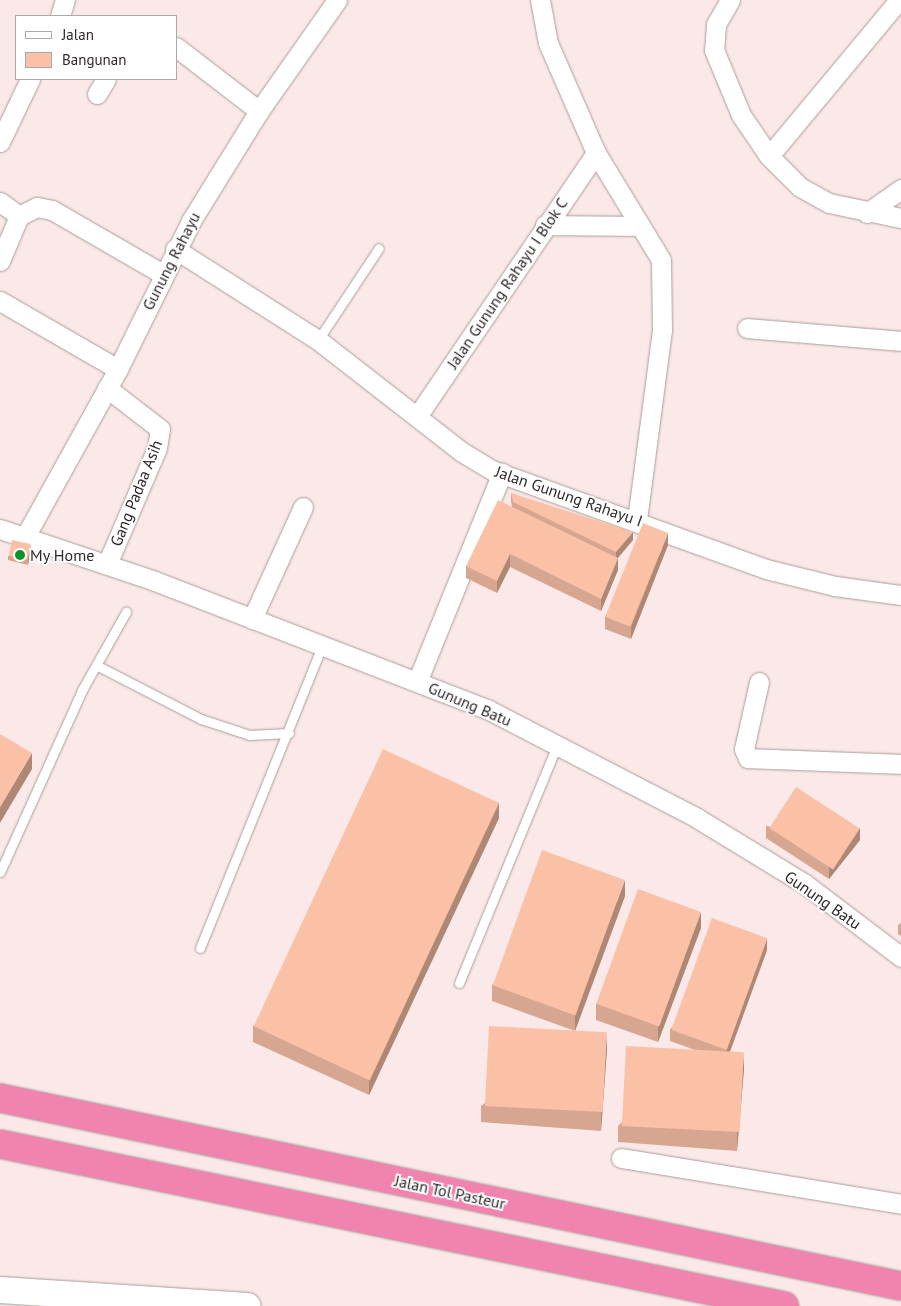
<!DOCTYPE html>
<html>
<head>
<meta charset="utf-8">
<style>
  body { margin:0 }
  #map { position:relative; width:901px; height:1306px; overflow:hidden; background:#fae9e8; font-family:"PT Sans",sans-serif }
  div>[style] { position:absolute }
  .roads { filter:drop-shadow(0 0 1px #ac9c9b) drop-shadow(0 0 1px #ac9c9b) }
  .service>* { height:9px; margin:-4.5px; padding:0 4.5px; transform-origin:4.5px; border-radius:4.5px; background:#fff }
  .minor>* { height:19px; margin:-9.5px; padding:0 9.5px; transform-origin:9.5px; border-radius:9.5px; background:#fff }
  .secondary>* { height:26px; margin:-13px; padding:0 13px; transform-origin:13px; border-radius:13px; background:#fff }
  .motorway>* { height:28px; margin:-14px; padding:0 14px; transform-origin:14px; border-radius:14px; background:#f184ae }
  .wall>* { inset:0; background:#d7a690 }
  .shaded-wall>* { inset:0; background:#af8775 }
  .building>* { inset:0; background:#fac1a7; transform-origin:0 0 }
  .dots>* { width:14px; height:14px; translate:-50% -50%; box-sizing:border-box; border:2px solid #fff; border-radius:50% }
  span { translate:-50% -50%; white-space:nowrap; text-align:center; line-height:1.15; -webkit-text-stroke:4px #fff; paint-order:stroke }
  .street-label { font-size:16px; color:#2e2828 }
  .poi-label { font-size:16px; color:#2e2828 }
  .left { translate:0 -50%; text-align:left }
  .legend { position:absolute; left:15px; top:15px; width:162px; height:65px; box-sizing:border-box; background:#fff; border:1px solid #aba9a9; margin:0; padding:6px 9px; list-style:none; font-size:15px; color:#2e2828 }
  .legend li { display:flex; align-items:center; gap:10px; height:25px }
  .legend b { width:25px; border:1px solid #aba9a9 }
</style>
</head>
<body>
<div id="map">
  <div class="roads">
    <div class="service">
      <i style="left:318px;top:340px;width:110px;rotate:-56.5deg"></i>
      <i style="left:96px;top:665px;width:118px;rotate:27.2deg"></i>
      <i style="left:201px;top:719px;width:51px;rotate:18.4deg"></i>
      <i style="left:249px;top:735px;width:40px;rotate:-2.9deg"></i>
      <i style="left:0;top:872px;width:200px;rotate:-65.7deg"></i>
      <i style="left:82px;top:690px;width:90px;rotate:-60.6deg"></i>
      <i style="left:200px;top:948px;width:326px;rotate:-68deg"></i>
      <i style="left:459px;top:983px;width:257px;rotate:-67.6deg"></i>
    </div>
    <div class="minor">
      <i style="left:540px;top:0;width:44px;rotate:79.5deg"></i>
      <i style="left:548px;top:43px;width:120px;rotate:66.4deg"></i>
      <i style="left:596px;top:153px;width:125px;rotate:58.7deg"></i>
      <i style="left:661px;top:260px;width:70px;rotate:89.2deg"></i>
      <i style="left:662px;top:330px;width:191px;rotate:97.5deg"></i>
      <i style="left:730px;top:0;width:28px;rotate:120deg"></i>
      <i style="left:716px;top:24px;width:26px;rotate:94deg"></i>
      <i style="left:714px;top:50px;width:70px;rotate:67.4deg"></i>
      <i style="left:741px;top:115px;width:50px;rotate:55.7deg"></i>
      <i style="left:769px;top:156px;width:44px;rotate:45deg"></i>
      <i style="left:800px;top:187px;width:33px;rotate:29deg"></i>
      <i style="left:829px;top:203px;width:74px;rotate:11.8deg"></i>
      <i style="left:60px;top:16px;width:17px;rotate:-73deg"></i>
      <i style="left:176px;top:47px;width:105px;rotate:37.6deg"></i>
      <i style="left:97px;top:94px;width:17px;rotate:-59deg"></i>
      <i style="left:0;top:142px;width:70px;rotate:-64.5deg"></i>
      <i style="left:769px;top:156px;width:203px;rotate:-50.2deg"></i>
      <i style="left:0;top:202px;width:24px;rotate:36deg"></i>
      <i style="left:867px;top:213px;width:42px;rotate:-35.2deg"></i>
      <i style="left:545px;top:225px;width:93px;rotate:0.6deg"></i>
      <i style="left:175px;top:249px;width:169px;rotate:32.5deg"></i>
      <i style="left:318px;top:340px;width:182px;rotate:37.9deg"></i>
      <i style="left:462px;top:452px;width:37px;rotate:31deg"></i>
      <i style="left:494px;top:471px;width:289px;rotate:19.8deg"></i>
      <i style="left:766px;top:569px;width:71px;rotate:13.8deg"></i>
      <i style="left:835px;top:586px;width:67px;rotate:7.8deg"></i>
      <i style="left:0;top:261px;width:49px;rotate:-67.1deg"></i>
      <i style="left:19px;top:216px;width:20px;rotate:-27deg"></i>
      <i style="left:37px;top:207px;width:15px;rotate:11deg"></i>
      <i style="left:52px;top:210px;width:128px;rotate:30deg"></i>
      <i style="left:0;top:301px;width:136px;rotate:30deg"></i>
      <i style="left:747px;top:328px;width:155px;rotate:4.8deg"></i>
      <i style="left:107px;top:388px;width:67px;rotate:37.7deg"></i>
      <i style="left:160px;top:429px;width:19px;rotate:99deg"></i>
      <i style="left:157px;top:448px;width:126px;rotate:113.3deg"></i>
      <i style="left:418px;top:415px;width:317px;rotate:-55.8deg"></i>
      <i style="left:0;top:529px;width:163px;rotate:18.5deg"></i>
      <i style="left:155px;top:581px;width:356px;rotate:21.1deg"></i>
      <i style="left:487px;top:709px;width:237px;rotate:27.4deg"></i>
      <i style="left:697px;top:818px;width:127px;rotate:31.4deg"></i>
      <i style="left:805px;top:884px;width:121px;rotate:37.2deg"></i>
      <i style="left:26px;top:535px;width:190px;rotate:-61deg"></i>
      <i style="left:118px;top:369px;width:165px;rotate:-63.7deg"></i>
      <i style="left:191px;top:221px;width:129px;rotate:-58.3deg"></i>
      <i style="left:259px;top:111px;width:136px;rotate:-54.9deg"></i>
      <i style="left:252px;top:619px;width:123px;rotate:-65.5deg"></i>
      <i style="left:417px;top:682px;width:226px;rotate:-67.9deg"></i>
      <i style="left:759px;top:682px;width:69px;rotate:102.6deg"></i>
      <i style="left:744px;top:749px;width:10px;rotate:66deg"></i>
      <i style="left:748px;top:758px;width:153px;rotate:2.2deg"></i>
      <i style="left:621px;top:1158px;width:284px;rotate:9.3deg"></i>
    </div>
    <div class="secondary">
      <i style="left:0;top:1290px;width:248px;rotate:3.7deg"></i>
    </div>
    <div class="motorway">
      <i style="left:0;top:1098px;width:920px;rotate:11.79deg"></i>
      <i style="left:0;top:1144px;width:801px;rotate:11.67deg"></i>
    </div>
  </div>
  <div class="wall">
    <i style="clip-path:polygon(511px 493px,633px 540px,618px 558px,618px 570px,601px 611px,510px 567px,497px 593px,466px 578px,466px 566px,512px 507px,511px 501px)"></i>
    <i style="clip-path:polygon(668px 545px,631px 639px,605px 629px,605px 617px)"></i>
    <i style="clip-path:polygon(31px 549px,28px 565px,8px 560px,8px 556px)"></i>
    <i style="clip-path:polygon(499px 818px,369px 1095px,253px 1042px,253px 1026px)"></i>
    <i style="clip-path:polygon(766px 826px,860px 840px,829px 879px,766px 838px)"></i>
    <i style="clip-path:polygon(625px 896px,575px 1031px,607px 1049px,601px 1131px,481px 1122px,481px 1106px,575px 1031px,492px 1001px,492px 985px)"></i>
    <i style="clip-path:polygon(901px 923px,901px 936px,898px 934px,898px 925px)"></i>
    <i style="clip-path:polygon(701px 928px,658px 1042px,596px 1020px,596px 1004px)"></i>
    <i style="clip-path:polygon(767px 950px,730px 1052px,744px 1069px,737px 1151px,618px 1142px,618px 1126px,695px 1050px,670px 1041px,670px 1029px)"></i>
  </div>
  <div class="shaded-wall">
    <i style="clip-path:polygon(633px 532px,633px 540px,616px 560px,616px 552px)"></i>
    <i style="clip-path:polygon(668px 533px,668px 545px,631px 639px,631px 627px)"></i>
    <i style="clip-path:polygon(31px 544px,31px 549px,28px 565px,28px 560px)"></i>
    <i style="clip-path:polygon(510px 554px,510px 567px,497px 593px,497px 581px)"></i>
    <i style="clip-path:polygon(618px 558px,618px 570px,601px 611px,601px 599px)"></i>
    <i style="clip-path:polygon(32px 753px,32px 769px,0 823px,0 807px)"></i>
    <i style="clip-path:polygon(499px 802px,499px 818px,369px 1095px,369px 1080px)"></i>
    <i style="clip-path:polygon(860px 828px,860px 840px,829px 879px,829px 867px)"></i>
    <i style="clip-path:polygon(625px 880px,625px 896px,575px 1031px,575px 1015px)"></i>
    <i style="clip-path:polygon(701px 912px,701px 928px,658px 1042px,658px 1026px)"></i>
    <i style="clip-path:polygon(767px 938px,767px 950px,726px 1062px,726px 1049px)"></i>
    <i style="clip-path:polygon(607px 1033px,607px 1049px,601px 1131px,601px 1115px)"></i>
    <i style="clip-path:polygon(744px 1053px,744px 1069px,737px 1151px,737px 1136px)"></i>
  </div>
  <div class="building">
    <i style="clip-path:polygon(511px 493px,633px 532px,616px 552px,513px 502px)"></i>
    <i style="clip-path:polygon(498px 500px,618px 558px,601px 599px,510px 554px,497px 581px,466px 566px)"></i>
    <i style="left:643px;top:523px;width:27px;height:101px;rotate:22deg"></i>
    <i style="left:12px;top:540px;width:19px;height:16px;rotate:12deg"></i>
    <i style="clip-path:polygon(0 734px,32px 753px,0 807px)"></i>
    <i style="left:383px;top:749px;width:128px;height:306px;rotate:25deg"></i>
    <i style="left:796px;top:787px;width:76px;height:49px;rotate:33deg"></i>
    <i style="left:542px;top:850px;width:88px;height:144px;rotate:20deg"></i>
    <i style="left:638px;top:889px;width:67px;height:122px;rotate:20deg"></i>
    <i style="left:712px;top:918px;width:59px;height:119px;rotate:20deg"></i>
    <i style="left:489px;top:1026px;width:118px;height:80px;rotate:3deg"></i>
    <i style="left:626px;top:1046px;width:118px;height:80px;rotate:3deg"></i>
  </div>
  <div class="dots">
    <i style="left:20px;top:555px;background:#089429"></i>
  </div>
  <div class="street-label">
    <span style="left:171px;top:261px;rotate:-63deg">Gunung Rahayu</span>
    <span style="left:507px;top:283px;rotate:-56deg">Jalan Gunung Rahayu I Blok C</span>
    <span style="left:136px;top:493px;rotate:-68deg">Gang Padaa Asih</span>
    <span style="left:569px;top:496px;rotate:19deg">Jalan Gunung Rahayu I</span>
    <span style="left:470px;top:704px;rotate:23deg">Gunung Batu</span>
    <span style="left:823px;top:900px;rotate:35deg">Gunung Batu</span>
    <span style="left:450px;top:1192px;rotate:12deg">Jalan Tol Pasteur</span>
  </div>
  <div class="poi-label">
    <span class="left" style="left:30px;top:555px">My Home</span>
  </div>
  <ul class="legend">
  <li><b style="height:6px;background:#fff"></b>Jalan</li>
  <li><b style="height:14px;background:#fac1a7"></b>Bangunan</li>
  </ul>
</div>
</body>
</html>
